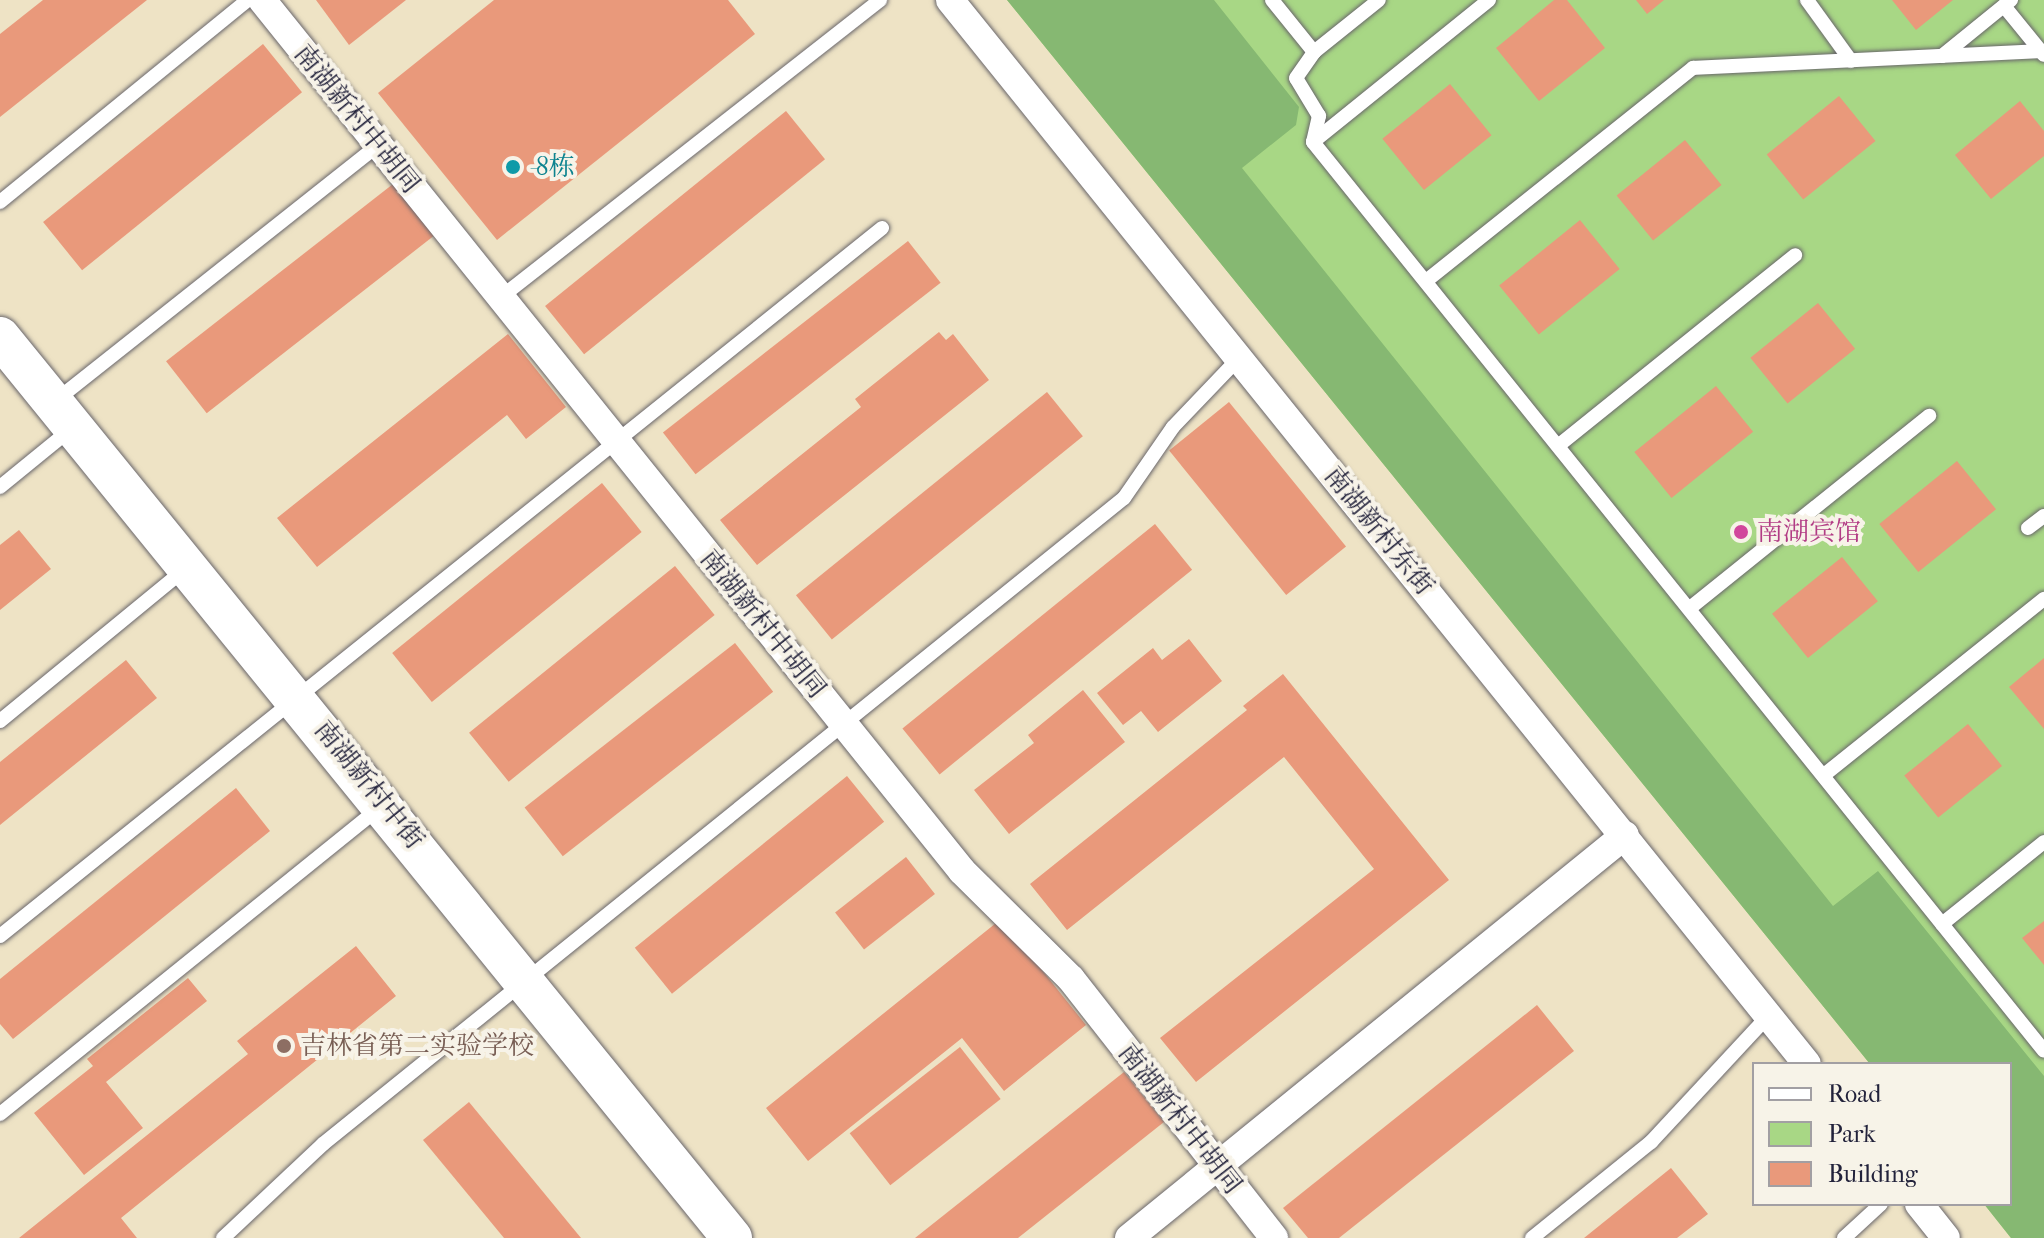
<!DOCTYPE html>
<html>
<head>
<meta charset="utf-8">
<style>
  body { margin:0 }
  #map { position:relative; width:2044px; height:1238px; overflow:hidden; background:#eee3c5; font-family:"IM FELL French Canon","Noto Serif SC",serif }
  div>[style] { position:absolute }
  .green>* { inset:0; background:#a8d785 }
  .forest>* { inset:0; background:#86b872 }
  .building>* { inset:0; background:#e9997b; transform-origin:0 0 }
  .roads { filter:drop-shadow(0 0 2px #69666b) drop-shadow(0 0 2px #69666b) }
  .lane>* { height:14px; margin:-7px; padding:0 7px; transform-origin:7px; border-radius:7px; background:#fff }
  .street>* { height:28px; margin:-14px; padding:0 14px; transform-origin:14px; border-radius:14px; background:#fff }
  .secondary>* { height:40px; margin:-20px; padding:0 20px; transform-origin:20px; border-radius:20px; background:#fff }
  .dots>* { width:22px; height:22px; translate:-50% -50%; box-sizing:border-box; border:4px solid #f7f3e8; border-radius:50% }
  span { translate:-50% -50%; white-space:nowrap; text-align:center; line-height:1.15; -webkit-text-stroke:8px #f7f3e8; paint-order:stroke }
  .street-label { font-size:26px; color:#22223b }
  .culture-label { font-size:26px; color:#0d838f }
  .left { translate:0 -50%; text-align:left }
  .hotel-label { font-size:26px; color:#b23c85 }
  .education-label { font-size:26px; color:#785e54 }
  .legend { position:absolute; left:1752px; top:1062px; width:260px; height:144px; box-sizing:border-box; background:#f7f3e8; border:2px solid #a29fa3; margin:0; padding:10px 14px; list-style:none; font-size:24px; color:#22223b }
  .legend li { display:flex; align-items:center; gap:16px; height:40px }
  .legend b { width:40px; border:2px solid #a29fa3 }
</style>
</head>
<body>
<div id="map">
  <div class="green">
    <i style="clip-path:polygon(1007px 0,2044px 0,2044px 1238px,2011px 1238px,1984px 1204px,2010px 1204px,2010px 1064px,1870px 1064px)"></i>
  </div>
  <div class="forest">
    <i style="clip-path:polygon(1007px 0,1214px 0,1299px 107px,1296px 125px,1242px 168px,1833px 906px,1878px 871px,2044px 1076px,2044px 1238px,2011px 1238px,1984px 1204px,2010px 1204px,2010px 1064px,1870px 1064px)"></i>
  </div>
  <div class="building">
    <i style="clip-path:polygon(43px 0,147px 0,0 117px,0 34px)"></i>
    <i style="clip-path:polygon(316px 0,406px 0,349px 45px)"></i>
    <i style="clip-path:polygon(494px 0,728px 0,755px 34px,497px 240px,378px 93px)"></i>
    <i style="clip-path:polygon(1554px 0,1567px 0,1605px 48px,1539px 101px,1496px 48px)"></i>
    <i style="clip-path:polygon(1636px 0,1664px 0,1647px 14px)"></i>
    <i style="clip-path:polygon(1892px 0,1953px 0,1916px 30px)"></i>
    <i style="left:263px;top:44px;width:62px;height:283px;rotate:51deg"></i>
    <i style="left:1450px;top:84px;width:66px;height:87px;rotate:51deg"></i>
    <i style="left:1839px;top:96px;width:58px;height:93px;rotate:51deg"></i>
    <i style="clip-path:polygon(2020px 101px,2044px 131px,2044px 156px,1991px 199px,1955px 155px)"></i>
    <i style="left:786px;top:111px;width:62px;height:310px;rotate:51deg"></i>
    <i style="left:1685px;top:140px;width:58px;height:88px;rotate:51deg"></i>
    <i style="left:393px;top:184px;width:66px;height:288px;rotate:52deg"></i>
    <i style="left:1580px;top:220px;width:63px;height:104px;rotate:51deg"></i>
    <i style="left:908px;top:241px;width:53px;height:311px;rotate:52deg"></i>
    <i style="left:1818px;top:303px;width:59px;height:87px;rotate:51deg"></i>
    <i style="clip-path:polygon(939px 332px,946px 340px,953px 334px,989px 380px,757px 565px,720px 520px,861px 407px,855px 399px)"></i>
    <i style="clip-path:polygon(508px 334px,566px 407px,526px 439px,507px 415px,317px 567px,277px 518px)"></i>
    <i style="left:1716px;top:386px;width:59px;height:105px;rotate:51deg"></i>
    <i style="left:1047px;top:392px;width:57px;height:323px;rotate:51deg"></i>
    <i style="left:1229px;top:402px;width:186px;height:77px;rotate:51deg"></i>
    <i style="left:1957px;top:461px;width:62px;height:100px;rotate:51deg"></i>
    <i style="left:602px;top:483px;width:63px;height:270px;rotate:51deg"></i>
    <i style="left:1155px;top:524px;width:59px;height:325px;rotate:51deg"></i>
    <i style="clip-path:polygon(19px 530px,51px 569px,0 610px,0 545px)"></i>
    <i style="left:1842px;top:557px;width:57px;height:90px;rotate:51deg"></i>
    <i style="left:675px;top:566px;width:63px;height:265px;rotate:51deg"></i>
    <i style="clip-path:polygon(1189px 639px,1222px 681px,1158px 732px,1141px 711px,1123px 725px,1097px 693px,1153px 648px,1162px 660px)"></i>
    <i style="left:735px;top:643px;width:62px;height:267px;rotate:52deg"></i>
    <i style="clip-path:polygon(2044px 658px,2044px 729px,2009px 687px)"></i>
    <i style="clip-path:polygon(126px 660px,157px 698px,0 825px,0 762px)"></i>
    <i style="clip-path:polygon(1283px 674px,1449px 880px,1196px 1082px,1160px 1038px,1374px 869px,1284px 757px,1067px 930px,1030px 884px,1247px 710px,1243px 706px)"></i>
    <i style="clip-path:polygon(1083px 690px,1125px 742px,1009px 834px,974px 790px,1034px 743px,1028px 735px)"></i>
    <i style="left:1968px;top:724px;width:54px;height:82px;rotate:51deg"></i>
    <i style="left:847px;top:776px;width:59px;height:273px;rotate:51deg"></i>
    <i style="clip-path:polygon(236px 788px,270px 831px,13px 1039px,0 1024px,0 979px)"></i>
    <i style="left:906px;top:857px;width:47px;height:90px;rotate:52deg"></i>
    <i style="clip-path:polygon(1001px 919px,1086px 1025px,1004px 1091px,962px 1038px,808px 1161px,766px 1108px)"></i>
    <i style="clip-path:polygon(2044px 921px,2044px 965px,2022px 938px)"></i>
    <i style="clip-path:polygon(356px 946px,396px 996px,121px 1218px,137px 1238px,19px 1238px,248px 1054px,237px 1041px)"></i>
    <i style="clip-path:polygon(188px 978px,207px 1001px,106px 1082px,143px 1128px,84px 1175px,34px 1113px,93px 1066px,87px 1059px)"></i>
    <i style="clip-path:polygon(1537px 1005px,1574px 1051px,1339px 1238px,1308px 1238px,1283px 1208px)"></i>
    <i style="left:960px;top:1047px;width:66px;height:140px;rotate:52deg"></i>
    <i style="clip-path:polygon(1124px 1072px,1164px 1122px,1018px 1238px,915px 1238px)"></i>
    <i style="clip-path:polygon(469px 1102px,581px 1238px,504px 1238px,423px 1140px)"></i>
    <i style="clip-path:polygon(1671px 1168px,1708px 1214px,1677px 1238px,1584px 1238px)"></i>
  </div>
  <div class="roads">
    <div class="lane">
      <i style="left:1272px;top:0;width:67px;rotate:51.1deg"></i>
      <i style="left:1314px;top:52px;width:83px;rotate:-38.7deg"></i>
      <i style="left:1489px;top:0;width:226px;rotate:141.1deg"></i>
      <i style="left:1313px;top:142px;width:1166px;rotate:51.19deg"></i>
      <i style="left:1807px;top:0;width:75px;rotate:54.2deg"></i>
      <i style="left:2004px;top:6px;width:63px;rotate:50.8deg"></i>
      <i style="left:1942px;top:56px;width:89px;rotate:-39.1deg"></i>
      <i style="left:1313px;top:142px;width:27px;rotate:-77deg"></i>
      <i style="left:1319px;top:116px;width:44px;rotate:-121.2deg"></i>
      <i style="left:1296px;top:78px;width:32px;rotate:-55deg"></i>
      <i style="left:0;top:202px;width:320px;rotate:-39.2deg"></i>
      <i style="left:1426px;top:281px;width:342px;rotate:-38.6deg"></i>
      <i style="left:1693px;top:68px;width:348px;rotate:-2.8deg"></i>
      <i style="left:500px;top:298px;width:483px;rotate:-38.1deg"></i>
      <i style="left:54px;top:402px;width:414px;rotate:-38.4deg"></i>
      <i style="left:1559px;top:445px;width:303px;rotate:-38.8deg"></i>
      <i style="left:0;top:487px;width:92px;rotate:-39.2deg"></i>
      <i style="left:2028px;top:528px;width:20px;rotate:-37deg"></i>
      <i style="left:1690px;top:608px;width:307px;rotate:-38.8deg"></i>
      <i style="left:0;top:721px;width:239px;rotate:-39.4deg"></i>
      <i style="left:1824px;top:775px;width:282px;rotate:-38.7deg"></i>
      <i style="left:1942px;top:924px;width:131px;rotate:-38.8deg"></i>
      <i style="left:0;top:936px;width:1131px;rotate:-38.75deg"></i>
      <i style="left:0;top:1114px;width:489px;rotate:-38.9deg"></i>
      <i style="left:223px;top:1238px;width:137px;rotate:-43.2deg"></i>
      <i style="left:323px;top:1144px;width:1029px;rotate:-38.89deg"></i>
      <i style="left:1124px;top:498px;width:86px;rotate:-55.4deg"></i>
      <i style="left:1173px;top:427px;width:95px;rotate:-46.3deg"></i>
      <i style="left:1532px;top:1238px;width:153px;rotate:-38.9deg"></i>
      <i style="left:1651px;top:1142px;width:172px;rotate:-47.1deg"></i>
      <i style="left:1844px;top:1238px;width:50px;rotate:-42.6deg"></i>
    </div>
    <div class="street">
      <i style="left:262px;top:0;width:1117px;rotate:51.21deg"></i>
      <i style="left:962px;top:871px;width:153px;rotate:44.7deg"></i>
      <i style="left:1071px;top:979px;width:329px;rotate:51.9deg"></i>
      <i style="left:950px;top:0;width:1366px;rotate:51.15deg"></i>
      <i style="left:1919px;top:1204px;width:43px;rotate:51.5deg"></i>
      <i style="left:1129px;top:1238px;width:639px;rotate:-39.09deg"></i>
    </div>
    <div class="secondary">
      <i style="left:0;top:337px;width:1161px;rotate:50.91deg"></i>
    </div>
  </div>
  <div class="dots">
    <i style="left:513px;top:167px;background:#0f9aa8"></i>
    <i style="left:1741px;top:532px;background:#d1479c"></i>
    <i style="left:284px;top:1046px;background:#8d6e63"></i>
  </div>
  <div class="street-label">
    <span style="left:357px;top:119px;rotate:51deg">南湖新村中胡同</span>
    <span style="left:1379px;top:531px;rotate:51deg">南湖新村东街</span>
    <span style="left:763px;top:624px;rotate:51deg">南湖新村中胡同</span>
    <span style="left:369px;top:785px;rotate:51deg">南湖新村中街</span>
    <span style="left:1180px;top:1119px;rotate:52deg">南湖新村中胡同</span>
  </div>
  <div class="culture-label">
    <span class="left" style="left:529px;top:167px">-8栋</span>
  </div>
  <div class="hotel-label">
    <span class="left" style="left:1757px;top:532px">南湖宾馆</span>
  </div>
  <div class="education-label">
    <span class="left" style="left:300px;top:1046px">吉林省第二实验学校</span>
  </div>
  <ul class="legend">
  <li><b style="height:10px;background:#fff"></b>Road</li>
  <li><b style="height:22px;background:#a8d785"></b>Park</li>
  <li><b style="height:22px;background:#e9997b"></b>Building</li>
  </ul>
</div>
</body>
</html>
